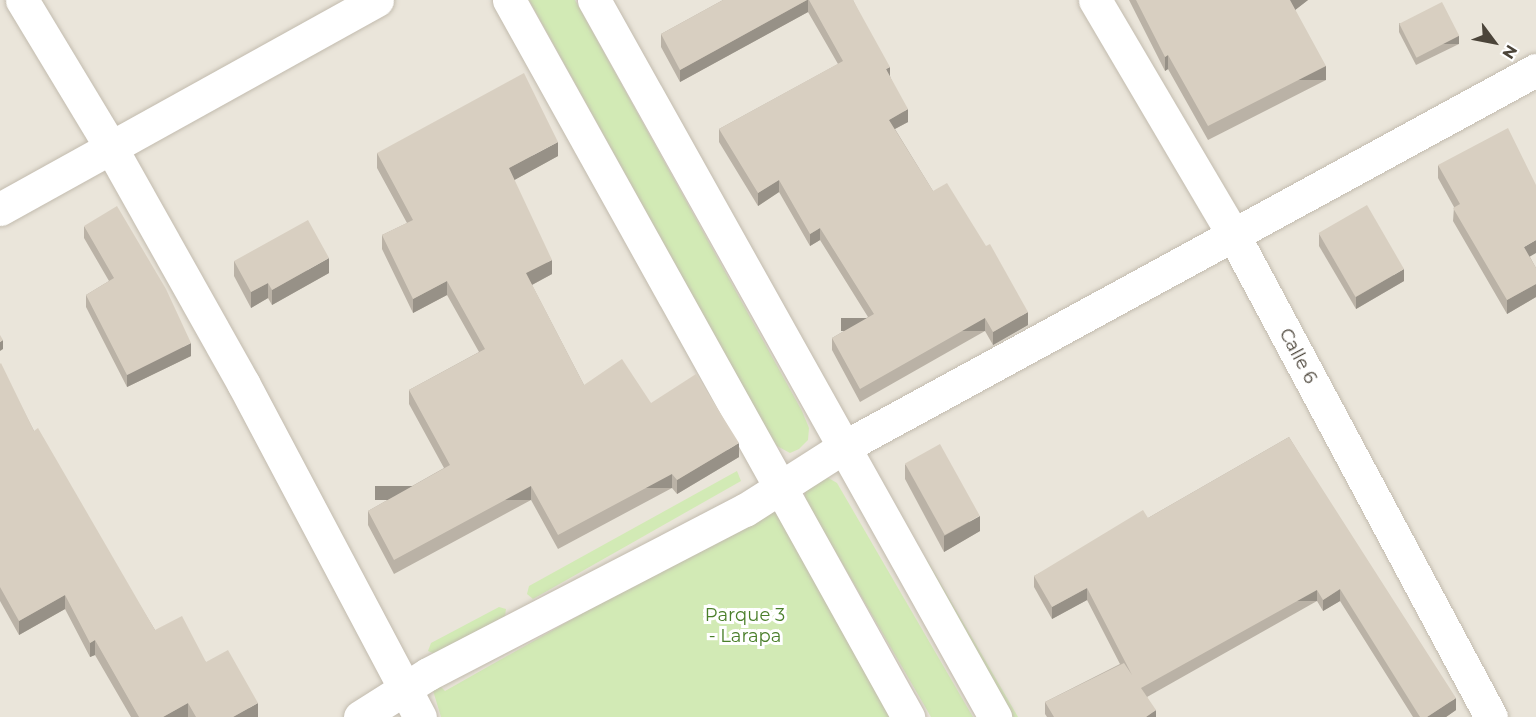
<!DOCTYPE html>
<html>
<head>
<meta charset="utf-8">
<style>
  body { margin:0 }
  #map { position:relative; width:1536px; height:717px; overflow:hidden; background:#f6f3ec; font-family:Montserrat,sans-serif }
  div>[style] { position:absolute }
  .residential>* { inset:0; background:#eae5da; transform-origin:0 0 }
  .green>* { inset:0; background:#d2eab5 }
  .roads { filter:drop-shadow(0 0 2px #c2bbae) drop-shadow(0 0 2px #c2bbae) }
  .street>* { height:33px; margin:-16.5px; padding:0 16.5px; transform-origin:16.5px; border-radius:16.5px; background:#fff }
  .wall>* { inset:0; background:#bab2a6 }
  .shaded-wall>* { inset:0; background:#979187; transform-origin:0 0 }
  .building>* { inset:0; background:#d8cfc1; transform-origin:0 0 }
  span { translate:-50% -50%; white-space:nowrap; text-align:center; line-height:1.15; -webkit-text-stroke:6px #fff; paint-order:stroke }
  .street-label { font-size:18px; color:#4b4439 }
  .park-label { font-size:18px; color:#4a7f2a }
  .north { position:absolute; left:1464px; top:12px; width:60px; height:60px; -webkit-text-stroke:4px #fff; paint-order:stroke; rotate:122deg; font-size:16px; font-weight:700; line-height:24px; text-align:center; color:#4b4439 }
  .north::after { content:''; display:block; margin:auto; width:21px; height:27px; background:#4b4439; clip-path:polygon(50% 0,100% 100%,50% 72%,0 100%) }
</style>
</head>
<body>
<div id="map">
  <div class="residential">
    <i style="left:0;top:0;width:1536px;height:717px"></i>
  </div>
  <div class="green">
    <i style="clip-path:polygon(529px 0,575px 0,802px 411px,809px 428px,808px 440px,799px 449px,790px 453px,777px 446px,768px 432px)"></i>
    <i style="clip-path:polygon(737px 471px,741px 481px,533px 599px,527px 594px,529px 586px)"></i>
    <i style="clip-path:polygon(825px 476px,837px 483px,973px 717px,931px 717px,805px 499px,805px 488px)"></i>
    <i style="clip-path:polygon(780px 502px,898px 717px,441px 717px,428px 674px,445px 691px)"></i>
    <i style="clip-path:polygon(927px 560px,1018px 717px,1004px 717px,918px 566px)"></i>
    <i style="clip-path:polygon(499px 607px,506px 609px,505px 616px,435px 654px,428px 651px,431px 643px)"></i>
  </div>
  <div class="roads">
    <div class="street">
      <i style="left:22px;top:0;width:170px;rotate:58.9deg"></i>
      <i style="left:110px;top:146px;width:272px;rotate:60.7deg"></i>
      <i style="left:243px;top:383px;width:378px;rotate:62.1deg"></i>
      <i style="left:509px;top:0;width:821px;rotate:60.9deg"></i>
      <i style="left:594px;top:0;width:822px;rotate:60.78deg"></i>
      <i style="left:1095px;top:0;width:274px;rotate:59.5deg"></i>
      <i style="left:1234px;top:236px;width:545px;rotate:61.88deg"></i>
      <i style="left:0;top:209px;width:431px;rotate:-29deg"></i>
      <i style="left:360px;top:717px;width:80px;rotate:-32.3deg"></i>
      <i style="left:428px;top:674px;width:357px;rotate:-27.4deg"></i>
      <i style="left:745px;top:510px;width:115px;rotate:-32.6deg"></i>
      <i style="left:842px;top:448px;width:790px;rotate:-28.58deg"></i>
    </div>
  </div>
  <div class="wall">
    <i style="clip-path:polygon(723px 0,853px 0,890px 76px,908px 122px,895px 129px,933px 191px,1028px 325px,993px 345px,985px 331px,860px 402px,832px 350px,832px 338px,868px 317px,820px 240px,810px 246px,779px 192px,758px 206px,719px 142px,719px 129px,838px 64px,808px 12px,680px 82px,661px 47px,661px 34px)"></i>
    <i style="clip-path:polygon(1129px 0,1308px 0,1295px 10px,1326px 80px,1208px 140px,1168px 69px,1165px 71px)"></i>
    <i style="clip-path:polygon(1399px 23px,1459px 44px,1416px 65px,1399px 32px)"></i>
    <i style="clip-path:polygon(377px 153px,558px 156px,514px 180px,552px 274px,532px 285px,584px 385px,651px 403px,739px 457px,677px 494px,672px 488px,558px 549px,531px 500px,394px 574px,368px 525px,368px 511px,444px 468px,409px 404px,409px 390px,479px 352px,447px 295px,413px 313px,382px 249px,382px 235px,407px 223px,377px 168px)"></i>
    <i style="clip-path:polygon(1438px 165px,1530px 257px,1536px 268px,1536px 297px,1507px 314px,1453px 221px,1454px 207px,1438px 178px)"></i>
    <i style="clip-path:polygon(84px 226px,191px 356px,127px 387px,86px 307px,86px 295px,109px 281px,84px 238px)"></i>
    <i style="clip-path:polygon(1319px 234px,1404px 281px,1356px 309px,1319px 246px)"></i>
    <i style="clip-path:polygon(234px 261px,329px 273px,272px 305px,268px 298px,251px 308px,234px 276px)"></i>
    <i style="clip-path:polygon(0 364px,34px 431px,155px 630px,206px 662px,258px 717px,131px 717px,95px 655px,90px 657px,65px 609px,19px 635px,0 601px)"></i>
    <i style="clip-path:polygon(1289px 437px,1456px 710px,1446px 717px,1413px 717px,1340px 601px,1323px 611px,1317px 601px,1147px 697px,1156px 717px,1047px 717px,1045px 714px,1045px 702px,1120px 664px,1087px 600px,1052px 619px,1034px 587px,1034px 576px,1148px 518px)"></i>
    <i style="clip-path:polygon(905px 464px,980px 531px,944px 552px,905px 479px)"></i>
  </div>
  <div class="shaded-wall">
    <i style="clip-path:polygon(807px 0,808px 0,808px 12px,680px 82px,680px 70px)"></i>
    <i style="clip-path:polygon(1290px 0,1308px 0,1290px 14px)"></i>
    <i style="left:1459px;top:36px;width:8px;height:48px;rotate:90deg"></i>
    <i style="clip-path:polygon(1168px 55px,1168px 69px,1165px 71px,1165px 57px)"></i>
    <i style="left:1326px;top:66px;width:14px;height:132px;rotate:90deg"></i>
    <i style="clip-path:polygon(890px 67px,890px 80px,886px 69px)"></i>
    <i style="clip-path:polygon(908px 109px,908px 122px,889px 132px,889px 120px)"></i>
    <i style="clip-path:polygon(558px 142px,558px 156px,509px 183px,509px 168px)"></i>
    <i style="clip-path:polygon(779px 180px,779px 192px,758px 206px,758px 193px)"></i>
    <i style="clip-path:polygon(820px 228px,820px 240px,810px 246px,810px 234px)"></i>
    <i style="clip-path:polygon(1536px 240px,1536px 253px,1524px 260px,1524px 247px)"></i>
    <i style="clip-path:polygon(329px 258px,329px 273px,272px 305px,272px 290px)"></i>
    <i style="clip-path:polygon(552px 260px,552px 274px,526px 288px,526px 273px)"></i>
    <i style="clip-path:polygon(1404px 269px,1404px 281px,1356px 309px,1356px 297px)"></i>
    <i style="clip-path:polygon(447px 281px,447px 295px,413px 313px,413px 299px)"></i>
    <i style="clip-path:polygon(268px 283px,268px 298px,251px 308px,251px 292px)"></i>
    <i style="clip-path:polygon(1536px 284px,1536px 297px,1507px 314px,1507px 300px)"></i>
    <i style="clip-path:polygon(1028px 312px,1028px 325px,993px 345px,993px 332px)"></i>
    <i style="left:985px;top:318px;width:13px;height:144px;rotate:90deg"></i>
    <i style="clip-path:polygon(3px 340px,3px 349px,0 351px,0 342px)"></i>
    <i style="clip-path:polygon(191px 343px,191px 356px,127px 387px,127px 375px)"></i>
    <i style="clip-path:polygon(739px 443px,739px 457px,677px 494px,677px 480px)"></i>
    <i style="left:672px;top:474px;width:14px;height:129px;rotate:90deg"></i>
    <i style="left:531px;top:486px;width:14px;height:156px;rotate:90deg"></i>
    <i style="clip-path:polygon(980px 516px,980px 531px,944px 552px,944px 536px)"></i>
    <i style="clip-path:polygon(1087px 588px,1087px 600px,1052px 619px,1052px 607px)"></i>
    <i style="clip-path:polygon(1340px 589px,1340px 601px,1323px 611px,1323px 600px)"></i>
    <i style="left:1317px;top:590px;width:11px;height:201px;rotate:90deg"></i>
    <i style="clip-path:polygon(65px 595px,65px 609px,19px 635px,19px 621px)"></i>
    <i style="clip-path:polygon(95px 640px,95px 655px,90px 657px,90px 643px)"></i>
    <i style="clip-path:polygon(1456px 698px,1456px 710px,1446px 717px,1427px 717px)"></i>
    <i style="clip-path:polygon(188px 703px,188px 717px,163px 717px)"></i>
    <i style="clip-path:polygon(258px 703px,258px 717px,233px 717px)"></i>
    <i style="clip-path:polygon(1156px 710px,1156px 717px,1146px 717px)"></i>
  </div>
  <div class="building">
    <i style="clip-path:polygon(723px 0,807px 0,680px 70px,661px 34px)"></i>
    <i style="clip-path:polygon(809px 0,853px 0,890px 67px,886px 69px,908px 109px,889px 120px,933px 191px,947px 183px,986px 246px,990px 244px,1028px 312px,993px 332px,985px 318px,860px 389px,832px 338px,874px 314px,820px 228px,810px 234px,779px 180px,758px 193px,719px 129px,843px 61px)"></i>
    <i style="clip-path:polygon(1136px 0,1290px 0,1326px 66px,1208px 126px,1168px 55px,1165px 57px)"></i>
    <i style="left:1442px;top:2px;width:38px;height:48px;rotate:63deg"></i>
    <i style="clip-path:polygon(524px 73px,558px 142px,509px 168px,552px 260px,526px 273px,584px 385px,622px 359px,651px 403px,696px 374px,739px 443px,677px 480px,672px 474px,558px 535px,531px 486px,394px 560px,368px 511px,450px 465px,409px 390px,485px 349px,447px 281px,413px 299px,382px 235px,413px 220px,377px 153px)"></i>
    <i style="clip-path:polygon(1508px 128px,1536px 185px,1536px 240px,1524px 247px,1536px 268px,1536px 284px,1507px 300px,1453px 208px,1460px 204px,1438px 165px)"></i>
    <i style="left:1367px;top:205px;width:74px;height:56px;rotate:60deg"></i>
    <i style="clip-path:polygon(117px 206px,166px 289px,191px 343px,127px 375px,86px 295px,114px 278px,84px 226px)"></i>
    <i style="clip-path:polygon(308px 220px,329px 258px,272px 290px,268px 283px,251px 292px,234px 261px)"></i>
    <i style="clip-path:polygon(0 335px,3px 340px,0 342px)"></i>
    <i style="clip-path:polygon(1px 363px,34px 431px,38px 428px,155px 630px,182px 616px,206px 662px,228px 650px,258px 703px,233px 717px,196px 717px,188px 703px,163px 717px,139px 717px,95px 640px,90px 643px,65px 595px,19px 621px,0 587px,0 364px)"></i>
    <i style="clip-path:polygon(1289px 437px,1456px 698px,1427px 717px,1420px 717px,1340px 589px,1323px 600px,1317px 590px,1141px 688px,1156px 710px,1146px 717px,1054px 717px,1045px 702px,1124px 663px,1132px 675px,1087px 588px,1052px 607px,1034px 576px,1143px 510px,1148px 518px)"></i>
    <i style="left:940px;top:444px;width:82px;height:40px;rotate:61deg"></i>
  </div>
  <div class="street-label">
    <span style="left:1298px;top:356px;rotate:62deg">Calle 6</span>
  </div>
  <div class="park-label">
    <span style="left:745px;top:626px">Parque 3<br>- Larapa</span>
  </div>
  <div class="north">N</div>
</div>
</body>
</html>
